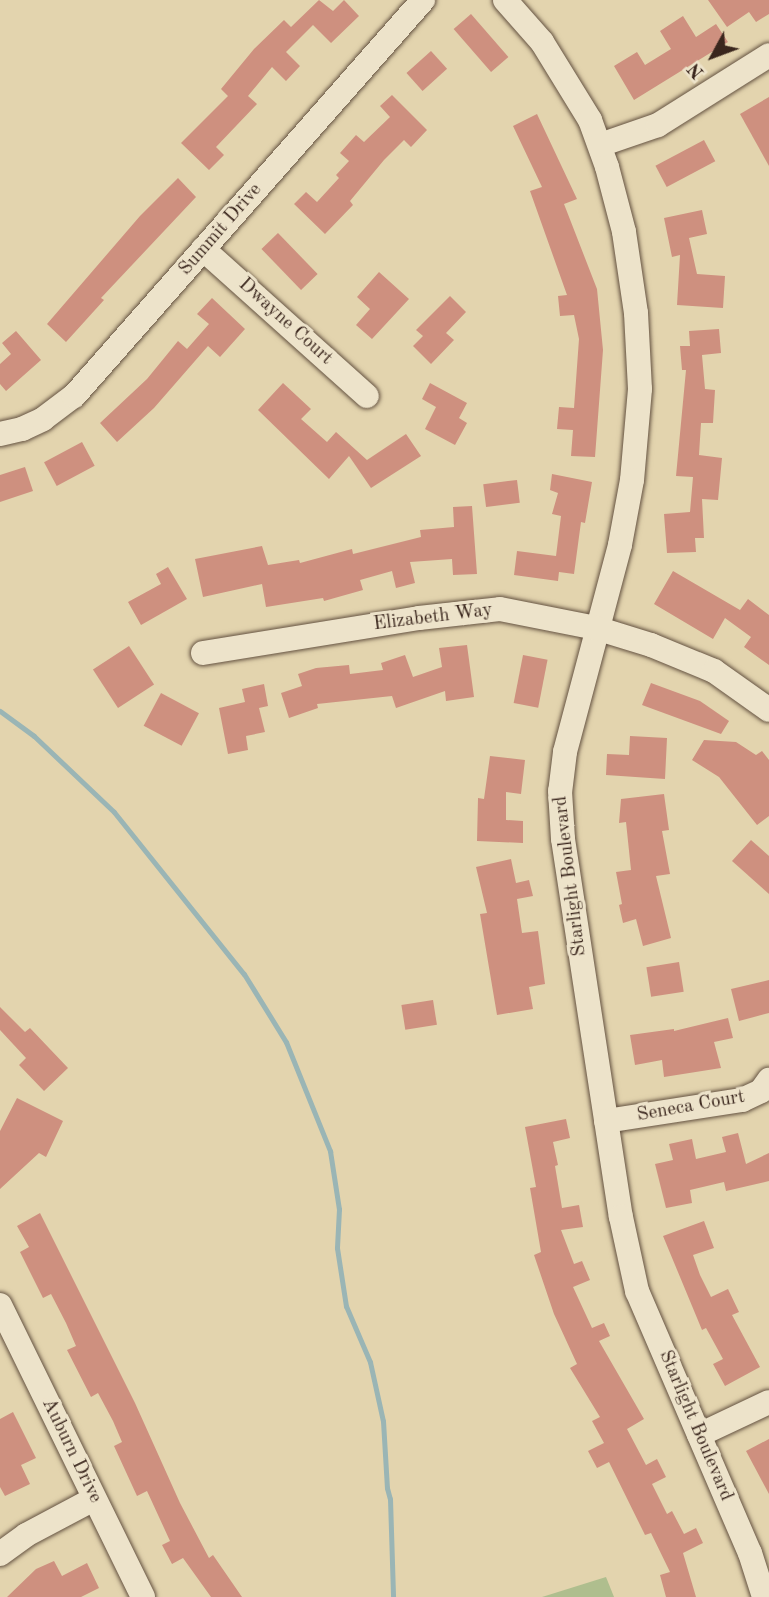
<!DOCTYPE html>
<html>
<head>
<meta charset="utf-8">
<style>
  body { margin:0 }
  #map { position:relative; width:769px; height:1597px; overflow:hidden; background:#e3d4ae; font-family:"Old Standard TT",serif }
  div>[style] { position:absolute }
  .green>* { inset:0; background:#afbe8e }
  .stream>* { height:5px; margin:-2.5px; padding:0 2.5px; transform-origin:2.5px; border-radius:2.5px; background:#9ab5b5 }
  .building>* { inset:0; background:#ce907f; transform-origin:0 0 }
  .roads { filter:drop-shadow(0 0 2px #645241) drop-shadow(0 0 2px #645241) }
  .minor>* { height:24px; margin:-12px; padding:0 12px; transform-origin:12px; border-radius:12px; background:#ede3ca }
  span { translate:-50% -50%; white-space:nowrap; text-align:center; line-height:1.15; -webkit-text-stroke:6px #ede3ca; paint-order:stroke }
  .street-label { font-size:19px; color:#3a261d }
  .north { position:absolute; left:678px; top:21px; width:70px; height:70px; -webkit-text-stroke:5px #ede3ca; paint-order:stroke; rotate:229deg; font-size:19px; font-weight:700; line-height:28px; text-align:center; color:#3a261d }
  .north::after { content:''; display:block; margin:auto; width:24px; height:32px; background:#3a261d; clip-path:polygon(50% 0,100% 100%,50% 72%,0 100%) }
</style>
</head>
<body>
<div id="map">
  <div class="green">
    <i style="clip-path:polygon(606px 1577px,614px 1597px,542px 1597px)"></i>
  </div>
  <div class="stream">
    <i style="left:0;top:711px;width:42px;rotate:36.3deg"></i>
    <i style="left:34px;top:736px;width:110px;rotate:43.5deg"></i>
    <i style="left:114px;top:812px;width:208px;rotate:51.3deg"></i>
    <i style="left:244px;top:974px;width:80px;rotate:58.3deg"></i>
    <i style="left:286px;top:1042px;width:118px;rotate:68deg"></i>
    <i style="left:330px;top:1151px;width:59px;rotate:81.2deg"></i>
    <i style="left:339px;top:1209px;width:39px;rotate:93deg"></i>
    <i style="left:337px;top:1248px;width:59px;rotate:81.2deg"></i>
    <i style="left:346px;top:1306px;width:61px;rotate:66.8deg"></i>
    <i style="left:370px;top:1362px;width:60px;rotate:77.6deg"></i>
    <i style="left:383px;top:1421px;width:67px;rotate:86.6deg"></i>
    <i style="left:387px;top:1488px;width:11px;rotate:75deg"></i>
    <i style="left:390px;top:1499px;width:98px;rotate:88.2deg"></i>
  </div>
  <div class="building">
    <i style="clip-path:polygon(319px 0,333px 11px,344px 0,359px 16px,331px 43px,313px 25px,286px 52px,300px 66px,286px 81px,272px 67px,248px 96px,257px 104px,216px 147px,224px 155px,209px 170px,181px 143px,228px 96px,221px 89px,254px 49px,284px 20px,291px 27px)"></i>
    <i style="clip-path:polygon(708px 0,769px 0,769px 14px,756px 22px,749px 12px,727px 27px)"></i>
    <i style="left:471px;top:14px;width:57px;height:23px;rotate:49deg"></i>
    <i style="clip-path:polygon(683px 16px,696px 37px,716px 24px,728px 42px,634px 100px,614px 66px,637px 52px,645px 65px,671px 49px,660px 31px)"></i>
    <i style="left:431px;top:51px;width:24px;height:33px;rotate:48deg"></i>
    <i style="clip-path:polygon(392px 95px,427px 130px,411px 147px,404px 140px,384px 160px,350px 201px,353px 205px,325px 234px,294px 204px,306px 192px,317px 202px,339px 178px,336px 175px,349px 161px,340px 153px,356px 135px,364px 142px,390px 117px,380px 106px)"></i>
    <i style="clip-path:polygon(769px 97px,769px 166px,740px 114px)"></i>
    <i style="clip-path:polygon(537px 114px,577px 199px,564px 204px,597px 289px,603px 350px,595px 457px,571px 456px,573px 430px,557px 429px,559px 407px,574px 408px,579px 339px,574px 315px,560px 316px,558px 296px,567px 295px,530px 191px,542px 187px,513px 126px)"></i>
    <i style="left:704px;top:140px;width:24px;height:55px;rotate:62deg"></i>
    <i style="clip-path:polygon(178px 178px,196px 197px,101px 298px,104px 300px,66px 342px,47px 324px,140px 216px)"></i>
    <i style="clip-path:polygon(702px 210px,707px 234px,689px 238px,697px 274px,725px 276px,723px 308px,677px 305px,680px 255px,672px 257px,664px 218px)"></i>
    <i style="left:278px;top:233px;width:57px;height:23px;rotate:46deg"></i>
    <i style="clip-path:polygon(379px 272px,409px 299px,372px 339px,356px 325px,370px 309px,357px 297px)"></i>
    <i style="clip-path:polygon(450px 296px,466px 312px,446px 333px,454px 340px,431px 364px,413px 346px,423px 336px,416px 330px)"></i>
    <i style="clip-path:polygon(212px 298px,245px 329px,220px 357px,208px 346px,154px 408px,117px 442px,100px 423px,147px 379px,178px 341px,187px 349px,209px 324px,197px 314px)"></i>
    <i style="clip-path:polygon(719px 329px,721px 353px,702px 355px,705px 389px,715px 390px,713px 423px,701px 423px,699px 455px,722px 458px,718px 500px,702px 499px,704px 538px,695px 538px,696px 552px,667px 553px,664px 514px,690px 512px,693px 477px,676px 476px,686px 370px,682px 370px,680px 346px,690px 346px,689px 331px)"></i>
    <i style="clip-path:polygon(16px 331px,41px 360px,6px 391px,0 384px,0 364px,11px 354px,2px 343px)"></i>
    <i style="clip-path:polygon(283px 383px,311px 409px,301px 419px,327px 442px,336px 432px,367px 460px,406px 434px,421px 456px,371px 488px,349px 456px,329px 479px,258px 410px)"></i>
    <i style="clip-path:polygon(430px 383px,467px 403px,459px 418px,467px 423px,455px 445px,425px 429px,436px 407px,422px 399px)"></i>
    <i style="left:82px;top:442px;width:27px;height:43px;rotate:62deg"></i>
    <i style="clip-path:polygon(25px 467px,33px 491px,0 502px,0 475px)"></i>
    <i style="clip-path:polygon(552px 474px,592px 482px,585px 523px,581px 522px,574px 574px,559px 572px,558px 581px,514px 575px,517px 551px,556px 556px,561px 516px,552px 514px,558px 493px,550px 490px)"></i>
    <i style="left:517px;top:480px;width:23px;height:34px;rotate:83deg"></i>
    <i style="clip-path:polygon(472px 506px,477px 574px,453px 575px,452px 559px,410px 562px,415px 583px,396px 588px,392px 571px,360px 580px,363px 590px,324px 601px,323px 598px,266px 607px,262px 584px,203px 597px,195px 559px,262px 546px,268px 565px,299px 560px,300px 563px,352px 549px,353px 554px,421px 537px,420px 530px,454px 527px,453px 507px)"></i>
    <i style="clip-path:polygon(168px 567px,187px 599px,141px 625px,128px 602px,161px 584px,156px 574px)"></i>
    <i style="clip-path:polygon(673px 571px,740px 610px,748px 599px,769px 615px,769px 665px,744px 647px,751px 637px,725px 618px,713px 639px,654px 604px)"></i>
    <i style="clip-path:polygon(467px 645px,474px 697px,446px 701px,445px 691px,396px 708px,392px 696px,317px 704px,318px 708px,289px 718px,281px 693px,302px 686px,298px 674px,316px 668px,349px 665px,350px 674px,383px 670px,381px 663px,405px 655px,413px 677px,442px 667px,439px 648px)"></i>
    <i style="left:129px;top:646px;width:46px;height:43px;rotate:57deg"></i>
    <i style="left:523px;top:655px;width:25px;height:49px;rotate:11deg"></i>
    <i style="clip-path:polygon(651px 683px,700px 701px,729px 721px,721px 734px,642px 705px)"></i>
    <i style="clip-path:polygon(264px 684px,268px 706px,259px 708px,265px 732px,246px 736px,248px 750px,228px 754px,219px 708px,245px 702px,242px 689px)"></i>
    <i style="left:161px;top:693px;width:43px;height:37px;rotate:28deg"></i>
    <i style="clip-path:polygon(630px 736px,667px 738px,665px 779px,606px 775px,607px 754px,629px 755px)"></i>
    <i style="clip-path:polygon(704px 740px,736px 742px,756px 755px,762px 751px,769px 760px,769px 816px,757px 825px,719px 777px,692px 760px)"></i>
    <i style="clip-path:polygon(490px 756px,525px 760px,521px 794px,506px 792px,506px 820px,523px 821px,523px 843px,477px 841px,478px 798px,484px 799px)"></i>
    <i style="clip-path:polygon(664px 794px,669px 830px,662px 831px,670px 874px,656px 876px,671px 938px,643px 946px,636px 919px,623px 923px,619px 905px,622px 904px,616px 872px,631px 870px,626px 822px,619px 823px,621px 799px)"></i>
    <i style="clip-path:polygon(751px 840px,769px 856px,769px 894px,732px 861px)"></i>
    <i style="clip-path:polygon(511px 859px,516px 883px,529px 880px,533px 896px,517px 899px,522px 933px,538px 931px,545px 984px,529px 987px,533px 1009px,497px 1015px,480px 914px,487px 913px,476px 867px)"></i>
    <i style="left:679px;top:962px;width:30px;height:33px;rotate:81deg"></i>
    <i style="clip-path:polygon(769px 980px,769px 1013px,739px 1021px,731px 989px)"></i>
    <i style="left:433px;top:1000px;width:25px;height:32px;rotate:81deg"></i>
    <i style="clip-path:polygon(0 1007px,25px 1032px,30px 1028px,68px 1068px,44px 1091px,19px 1065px,26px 1058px,0 1030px)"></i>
    <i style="clip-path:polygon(728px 1018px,733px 1038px,714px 1042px,721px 1068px,664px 1077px,662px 1060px,635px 1065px,630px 1035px,674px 1029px,674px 1031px)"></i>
    <i style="clip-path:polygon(17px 1098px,63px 1121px,46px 1157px,39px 1153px,0 1189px,0 1131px)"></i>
    <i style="clip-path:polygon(566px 1119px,570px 1138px,553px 1142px,558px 1165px,555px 1166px,562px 1208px,579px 1205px,583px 1227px,561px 1230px,574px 1264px,582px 1261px,590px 1280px,573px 1287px,592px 1328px,604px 1323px,610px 1336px,599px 1341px,644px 1419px,627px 1429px,646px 1465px,657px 1459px,666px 1477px,652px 1484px,667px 1514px,672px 1511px,684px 1534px,696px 1528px,703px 1543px,683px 1553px,696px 1597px,666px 1597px,660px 1575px,670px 1572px,651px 1533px,645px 1535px,609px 1462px,597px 1468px,588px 1451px,604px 1443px,592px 1421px,600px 1417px,570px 1368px,577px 1364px,554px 1314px,534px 1255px,541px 1252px,530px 1188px,536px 1187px,525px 1127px)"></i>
    <i style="clip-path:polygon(738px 1133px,746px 1164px,769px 1153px,769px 1181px,726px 1191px,724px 1182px,690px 1190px,692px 1203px,666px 1208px,655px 1164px,673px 1160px,669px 1144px,692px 1139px,696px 1159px,726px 1152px,722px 1137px)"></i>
    <i style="clip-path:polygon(40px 1213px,135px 1403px,180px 1503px,209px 1558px,213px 1555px,242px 1597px,211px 1597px,183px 1558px,172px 1564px,162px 1545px,170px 1541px,147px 1491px,137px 1496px,114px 1446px,122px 1442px,113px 1421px,98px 1393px,91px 1397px,67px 1350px,76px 1346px,66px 1323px,51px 1294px,43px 1298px,20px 1252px,29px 1247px,17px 1226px)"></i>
    <i style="clip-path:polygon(704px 1221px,714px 1248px,693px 1255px,700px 1275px,711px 1297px,728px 1289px,739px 1312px,732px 1315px,760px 1367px,725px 1386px,713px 1364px,723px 1359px,706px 1328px,702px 1330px,663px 1236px)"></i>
    <i style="clip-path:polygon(13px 1412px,36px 1458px,21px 1465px,30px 1484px,5px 1496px,0 1487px,0 1419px)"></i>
    <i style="clip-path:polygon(769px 1439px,769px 1494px,746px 1451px)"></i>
    <i style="clip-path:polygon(54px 1561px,62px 1576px,87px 1563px,99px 1588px,81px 1597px,7px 1597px,36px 1569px)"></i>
  </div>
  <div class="roads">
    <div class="minor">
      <i style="left:505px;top:0;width:56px;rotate:48.6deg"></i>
      <i style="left:542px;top:42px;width:92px;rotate:58.4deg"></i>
      <i style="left:590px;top:120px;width:50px;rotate:70.1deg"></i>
      <i style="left:607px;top:167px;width:67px;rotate:75.3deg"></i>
      <i style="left:624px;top:232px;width:82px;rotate:81.6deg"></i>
      <i style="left:636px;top:313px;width:76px;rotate:87deg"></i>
      <i style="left:640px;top:389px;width:91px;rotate:95deg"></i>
      <i style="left:632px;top:480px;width:66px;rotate:100.5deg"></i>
      <i style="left:620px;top:545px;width:214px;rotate:104.9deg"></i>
      <i style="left:565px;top:752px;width:39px;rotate:97deg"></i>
      <i style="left:560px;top:791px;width:48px;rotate:86.4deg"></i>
      <i style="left:563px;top:839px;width:382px;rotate:81.3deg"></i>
      <i style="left:621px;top:1217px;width:76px;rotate:77.8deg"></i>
      <i style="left:637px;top:1291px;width:285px;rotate:66.7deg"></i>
      <i style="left:750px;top:1553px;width:46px;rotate:72.3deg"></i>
      <i style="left:600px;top:145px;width:61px;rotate:-19deg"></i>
      <i style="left:658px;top:125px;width:131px;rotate:-32.2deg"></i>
      <i style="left:203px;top:249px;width:220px;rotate:41.9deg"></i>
      <i style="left:0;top:434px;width:23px;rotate:-13deg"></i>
      <i style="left:22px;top:429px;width:23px;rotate:-25deg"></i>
      <i style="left:43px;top:419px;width:39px;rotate:-37deg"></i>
      <i style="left:74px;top:396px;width:528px;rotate:-48.61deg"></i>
      <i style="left:203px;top:653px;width:219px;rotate:-9.2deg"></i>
      <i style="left:419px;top:618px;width:81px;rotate:-6.3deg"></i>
      <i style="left:500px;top:609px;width:98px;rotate:11.2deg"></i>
      <i style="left:596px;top:628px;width:58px;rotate:17.2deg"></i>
      <i style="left:651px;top:645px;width:68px;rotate:22.4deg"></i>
      <i style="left:714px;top:671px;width:67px;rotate:35.3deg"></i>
      <i style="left:606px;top:1121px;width:138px;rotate:-8.8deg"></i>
      <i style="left:742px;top:1100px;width:21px;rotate:-25deg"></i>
      <i style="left:761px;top:1091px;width:14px;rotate:-54deg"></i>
      <i style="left:0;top:1305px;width:325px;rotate:63.9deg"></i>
      <i style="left:699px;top:1435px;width:77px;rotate:-25.2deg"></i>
      <i style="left:0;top:1554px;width:32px;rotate:-36deg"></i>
      <i style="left:26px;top:1535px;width:77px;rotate:-27.9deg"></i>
    </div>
  </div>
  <div class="street-label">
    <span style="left:221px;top:230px;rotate:-49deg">Summit Drive</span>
    <span style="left:285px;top:322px;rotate:42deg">Dwayne Court</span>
    <span style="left:433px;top:618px;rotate:-7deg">Elizabeth Way</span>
    <span style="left:571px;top:876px;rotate:-97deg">Starlight Boulevard</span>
    <span style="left:691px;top:1107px;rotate:-10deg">Seneca Court</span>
    <span style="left:695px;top:1426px;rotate:67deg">Starlight Boulevard</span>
    <span style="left:71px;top:1451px;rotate:64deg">Auburn Drive</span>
  </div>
  <div class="north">N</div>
</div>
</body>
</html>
